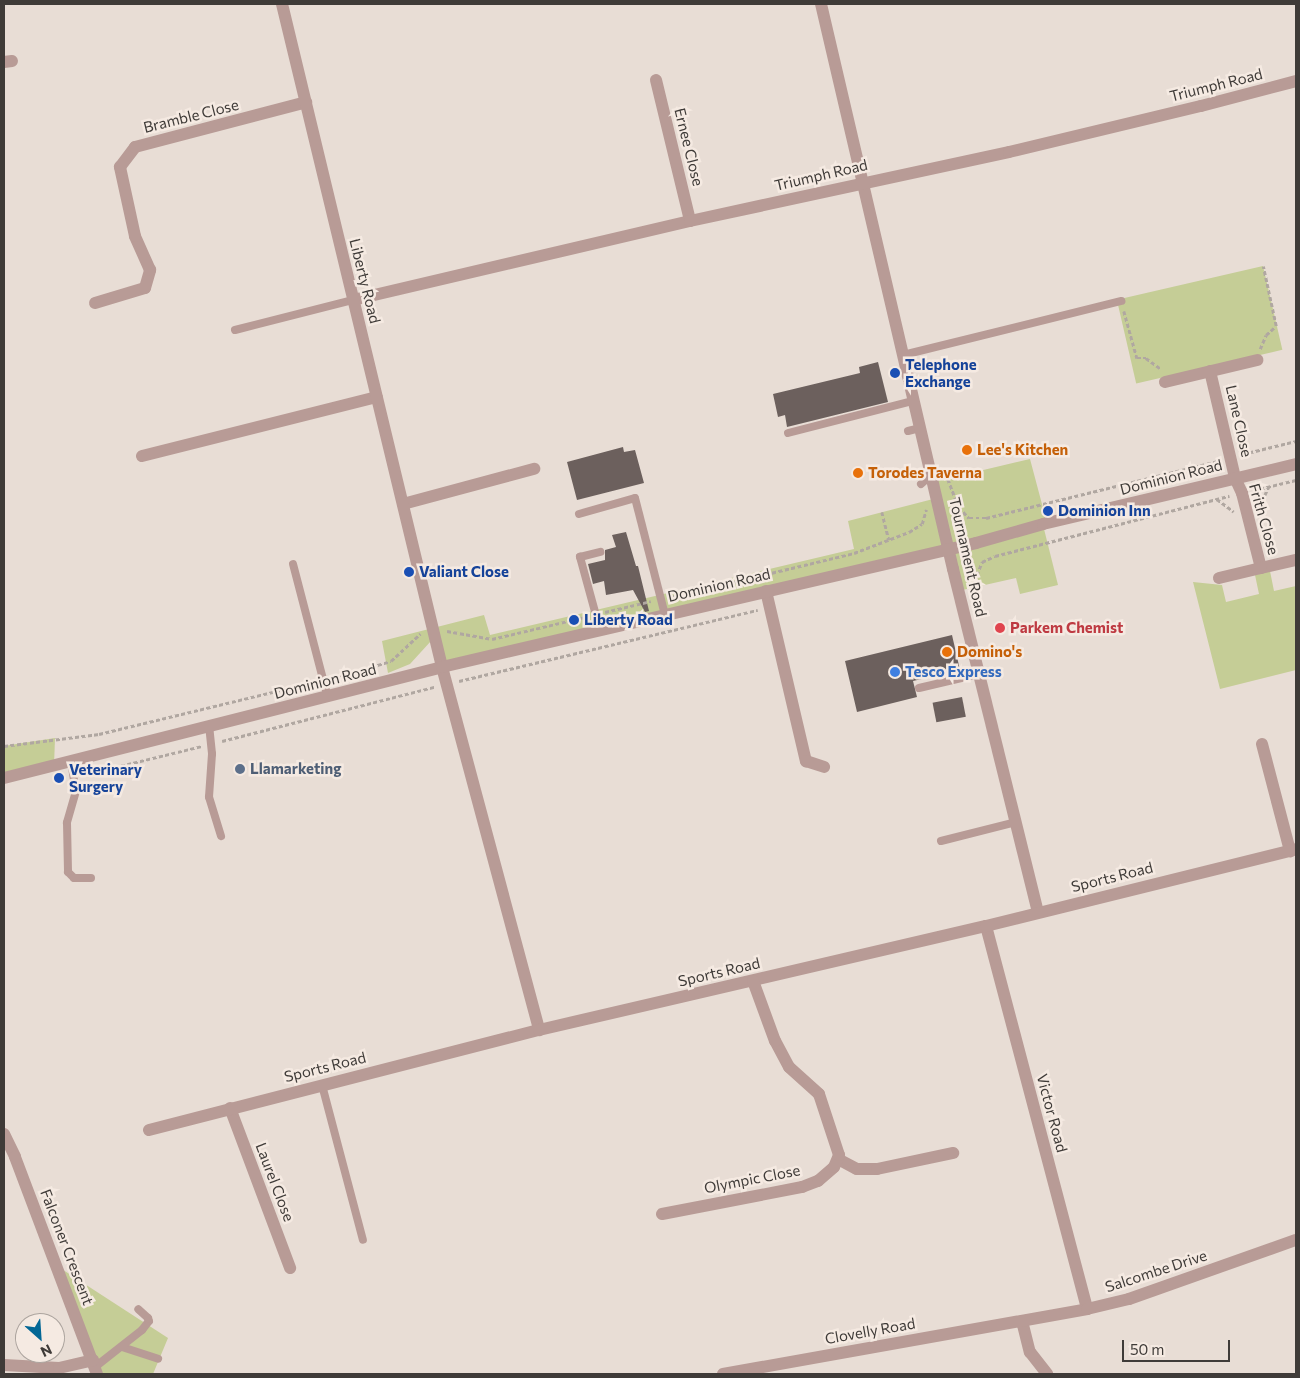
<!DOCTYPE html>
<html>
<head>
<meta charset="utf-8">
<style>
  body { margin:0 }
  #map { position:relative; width:1300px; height:1378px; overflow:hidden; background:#e8ddd5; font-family:Commissioner,sans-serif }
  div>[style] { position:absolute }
  .green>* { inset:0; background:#c5cd96; transform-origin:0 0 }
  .building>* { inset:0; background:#6c605d; transform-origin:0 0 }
  .path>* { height:2.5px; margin-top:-1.25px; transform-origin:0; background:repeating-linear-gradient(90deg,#b0a7a1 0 4px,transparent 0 6.5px) }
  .service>* { height:8px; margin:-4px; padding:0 4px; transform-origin:4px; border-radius:4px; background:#b89b96 }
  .minor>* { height:12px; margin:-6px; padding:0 6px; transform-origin:6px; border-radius:6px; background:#b89b96 }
  .tertiary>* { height:12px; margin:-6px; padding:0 6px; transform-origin:6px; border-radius:6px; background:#b89b96 }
  .dots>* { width:14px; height:14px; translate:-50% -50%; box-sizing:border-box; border:2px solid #f5eae2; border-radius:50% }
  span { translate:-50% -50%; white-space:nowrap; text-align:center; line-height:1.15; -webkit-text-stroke:5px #f5eae2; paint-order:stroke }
  .street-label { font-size:15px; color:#3f3b38 }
  .transit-label { font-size:15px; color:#164399; font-weight:700 }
  .left { translate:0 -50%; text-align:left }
  .food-label { font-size:15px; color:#c56008; font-weight:700 }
  .health-label { font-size:15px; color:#be3a42; font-weight:700 }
  .shop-label { font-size:15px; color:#366cbe; font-weight:700 }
  .service-label { font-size:15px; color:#4e5e75; font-weight:700 }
  .frame { position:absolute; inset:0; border:5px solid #3f3b38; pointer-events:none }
  .north { position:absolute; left:15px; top:1313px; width:50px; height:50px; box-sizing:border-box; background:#f5eae2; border:1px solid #aca49e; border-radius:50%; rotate:154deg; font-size:14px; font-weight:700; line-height:20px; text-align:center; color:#3f3b38 }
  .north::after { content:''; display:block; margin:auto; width:18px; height:22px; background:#036795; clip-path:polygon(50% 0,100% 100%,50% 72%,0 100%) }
  .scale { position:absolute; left:1122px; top:1340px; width:108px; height:22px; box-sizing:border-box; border:2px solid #3f3b38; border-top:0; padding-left:6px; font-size:15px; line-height:18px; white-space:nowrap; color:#3f3b38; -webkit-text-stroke:4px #f5eae2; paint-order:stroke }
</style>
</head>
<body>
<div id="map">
  <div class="green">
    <i style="left:1263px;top:266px;width:86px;height:150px;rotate:77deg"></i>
    <i style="clip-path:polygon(1030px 459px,1047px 523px,1043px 525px,1058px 585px,1020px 594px,1016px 578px,958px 591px,950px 548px,442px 667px,431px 641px,410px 664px,388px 673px,382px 641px,484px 615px,490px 635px,854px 549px,848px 521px,937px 498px,933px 482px)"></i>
    <i style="clip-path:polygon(1270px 571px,1274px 591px,1296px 586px,1296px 670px,1220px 689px,1193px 582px,1222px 585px,1226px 602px,1259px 594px,1255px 575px)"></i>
    <i style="clip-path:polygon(55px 738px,54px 766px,4px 778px,4px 746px)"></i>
    <i style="clip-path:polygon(57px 1266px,168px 1338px,153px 1374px,97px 1374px)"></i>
  </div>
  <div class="building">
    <i style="clip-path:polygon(878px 362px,888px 402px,787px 427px,785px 415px,778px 417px,773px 394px,860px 373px,859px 367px)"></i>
    <i style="clip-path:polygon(623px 447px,624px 452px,635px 450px,644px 483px,577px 500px,567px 462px)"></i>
    <i style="clip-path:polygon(626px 532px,636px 566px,638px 566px,649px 611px,645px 612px,633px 590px,606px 595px,604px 581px,593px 584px,588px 564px,605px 560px,605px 550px,616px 547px,612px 535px)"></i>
    <i style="clip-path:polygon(952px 635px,960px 670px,913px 681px,917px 697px,857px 712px,845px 661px)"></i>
    <i style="left:962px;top:697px;width:20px;height:30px;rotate:79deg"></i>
  </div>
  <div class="path">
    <i style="left:1124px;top:311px;width:49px;rotate:74.5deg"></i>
    <i style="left:1137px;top:358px;width:9px"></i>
    <i style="left:1146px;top:358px;width:19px;rotate:36deg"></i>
    <i style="left:1260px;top:349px;width:15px;rotate:-67deg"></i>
    <i style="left:1266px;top:335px;width:13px;rotate:-42deg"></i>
    <i style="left:1276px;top:326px;width:61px;rotate:-102.2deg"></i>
    <i style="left:1243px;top:454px;width:55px;rotate:-13.8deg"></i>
    <i style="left:948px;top:479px;width:30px;rotate:69deg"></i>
    <i style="left:959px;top:507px;width:15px;rotate:48deg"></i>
    <i style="left:969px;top:518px;width:17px"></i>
    <i style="left:986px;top:518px;width:239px;rotate:-13.8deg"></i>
    <i style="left:1254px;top:490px;width:43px;rotate:-13.4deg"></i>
    <i style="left:1217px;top:499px;width:21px;rotate:37deg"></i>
    <i style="left:1259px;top:507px;width:23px;rotate:-65deg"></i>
    <i style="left:882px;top:512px;width:29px;rotate:76deg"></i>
    <i style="left:975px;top:588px;width:7px;rotate:-98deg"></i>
    <i style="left:974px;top:581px;width:21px;rotate:-67deg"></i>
    <i style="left:982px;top:562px;width:14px;rotate:-25deg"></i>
    <i style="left:995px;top:556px;width:242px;rotate:-14.4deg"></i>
    <i style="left:671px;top:597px;width:188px;rotate:-13.5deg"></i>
    <i style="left:854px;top:553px;width:59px;rotate:-20.9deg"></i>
    <i style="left:909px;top:532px;width:15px;rotate:-32deg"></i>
    <i style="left:922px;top:524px;width:15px;rotate:-74deg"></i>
    <i style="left:605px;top:612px;width:47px;rotate:-13.4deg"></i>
    <i style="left:447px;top:631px;width:46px;rotate:10.1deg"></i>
    <i style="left:492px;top:639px;width:96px;rotate:-13.3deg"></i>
    <i style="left:334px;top:678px;width:59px;rotate:-16.6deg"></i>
    <i style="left:391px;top:661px;width:40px;rotate:-43deg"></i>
    <i style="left:459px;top:681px;width:307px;rotate:-13.4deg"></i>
    <i style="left:222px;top:741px;width:219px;rotate:-14.3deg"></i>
    <i style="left:4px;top:746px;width:96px;rotate:-7.2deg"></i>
    <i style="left:99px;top:734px;width:221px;rotate:-13.6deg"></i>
    <i style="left:83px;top:775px;width:122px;rotate:-13.7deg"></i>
  </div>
  <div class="service">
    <i style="left:235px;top:330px;width:122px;rotate:-14.3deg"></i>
    <i style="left:903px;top:355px;width:225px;rotate:-13.9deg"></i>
    <i style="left:908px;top:431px;width:12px;rotate:-14deg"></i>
    <i style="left:788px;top:433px;width:129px;rotate:-14.4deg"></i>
    <i style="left:921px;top:484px;width:13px;rotate:-42deg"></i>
    <i style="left:579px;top:514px;width:58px;rotate:-15.9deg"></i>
    <i style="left:635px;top:498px;width:121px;rotate:75.6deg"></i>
    <i style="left:293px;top:564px;width:138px;rotate:75.4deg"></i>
    <i style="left:600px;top:630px;width:76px;rotate:-105.3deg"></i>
    <i style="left:580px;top:557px;width:21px;rotate:-14deg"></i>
    <i style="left:919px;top:688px;width:62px;rotate:-13.1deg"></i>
    <i style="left:209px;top:725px;width:29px;rotate:84deg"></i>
    <i style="left:212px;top:754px;width:43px;rotate:94deg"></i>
    <i style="left:209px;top:797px;width:41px;rotate:72.9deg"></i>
    <i style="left:71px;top:761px;width:30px;rotate:81deg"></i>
    <i style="left:76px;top:791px;width:33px;rotate:106deg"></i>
    <i style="left:67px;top:823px;width:49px;rotate:88.8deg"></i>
    <i style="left:68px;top:872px;width:8px;rotate:45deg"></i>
    <i style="left:74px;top:878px;width:17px"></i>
    <i style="left:941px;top:841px;width:77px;rotate:-14.2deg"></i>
    <i style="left:322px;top:1085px;width:160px;rotate:75.2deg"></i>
    <i style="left:122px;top:1347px;width:38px;rotate:18deg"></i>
    <i style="left:95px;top:1367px;width:60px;rotate:-38.2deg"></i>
    <i style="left:142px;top:1330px;width:11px;rotate:-52deg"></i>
    <i style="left:149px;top:1321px;width:3px;rotate:-108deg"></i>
    <i style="left:148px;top:1318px;width:13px;rotate:-138deg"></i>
  </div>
  <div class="minor">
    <i style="left:821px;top:4px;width:580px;rotate:76.85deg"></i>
    <i style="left:953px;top:569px;width:353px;rotate:76.1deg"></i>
    <i style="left:4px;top:62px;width:8px;rotate:-7deg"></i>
    <i style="left:656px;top:80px;width:145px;rotate:76.4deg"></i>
    <i style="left:353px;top:300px;width:346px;rotate:-13.2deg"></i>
    <i style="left:690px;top:221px;width:326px;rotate:-12.2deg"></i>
    <i style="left:1009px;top:152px;width:197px;rotate:-13.5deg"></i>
    <i style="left:1201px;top:106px;width:98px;rotate:-14.7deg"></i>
    <i style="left:95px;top:303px;width:52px;rotate:-16.7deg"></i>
    <i style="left:145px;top:288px;width:19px;rotate:-74deg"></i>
    <i style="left:150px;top:270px;width:37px;rotate:-114deg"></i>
    <i style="left:135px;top:236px;width:71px;rotate:-102.3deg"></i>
    <i style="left:120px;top:167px;width:25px;rotate:-53deg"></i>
    <i style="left:135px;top:147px;width:177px;rotate:-14.7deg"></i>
    <i style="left:1210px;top:371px;width:110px;rotate:76.8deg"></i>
    <i style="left:1235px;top:478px;width:17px;rotate:65deg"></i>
    <i style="left:1242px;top:493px;width:77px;rotate:75.8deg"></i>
    <i style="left:1261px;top:568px;width:36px;rotate:-13deg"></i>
    <i style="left:1165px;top:382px;width:95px;rotate:-13.4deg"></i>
    <i style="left:142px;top:456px;width:242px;rotate:-14.1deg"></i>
    <i style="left:403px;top:504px;width:136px;rotate:-15deg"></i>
    <i style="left:1219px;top:578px;width:43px;rotate:-13.4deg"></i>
    <i style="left:766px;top:591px;width:175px;rotate:76.8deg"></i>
    <i style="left:806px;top:761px;width:19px;rotate:18deg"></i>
    <i style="left:442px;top:667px;width:376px;rotate:75deg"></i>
    <i style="left:1262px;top:744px;width:111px;rotate:75.3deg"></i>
    <i style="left:986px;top:926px;width:396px;rotate:75.2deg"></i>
    <i style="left:230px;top:1108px;width:171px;rotate:69.4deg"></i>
    <i style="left:149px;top:1130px;width:403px;rotate:-14.4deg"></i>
    <i style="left:539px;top:1030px;width:459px;rotate:-13.1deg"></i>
    <i style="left:986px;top:926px;width:319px;rotate:-13.9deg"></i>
    <i style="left:4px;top:1134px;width:25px;rotate:64deg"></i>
    <i style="left:15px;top:1157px;width:232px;rotate:69.3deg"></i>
    <i style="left:838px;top:1159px;width:21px;rotate:28deg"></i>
    <i style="left:857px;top:1169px;width:20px"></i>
    <i style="left:877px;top:1169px;width:78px;rotate:-11.9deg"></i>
    <i style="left:662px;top:1214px;width:143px;rotate:-10.9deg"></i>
    <i style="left:802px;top:1187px;width:17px;rotate:-21deg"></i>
    <i style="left:818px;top:1181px;width:21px;rotate:-41deg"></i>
    <i style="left:834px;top:1167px;width:13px;rotate:-67deg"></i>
    <i style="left:839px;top:1155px;width:64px;rotate:-108.2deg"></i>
    <i style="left:819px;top:1094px;width:40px;rotate:-138deg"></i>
    <i style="left:789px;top:1067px;width:30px;rotate:-118deg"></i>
    <i style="left:775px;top:1041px;width:64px;rotate:-110.1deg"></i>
    <i style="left:1022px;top:1321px;width:32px;rotate:76deg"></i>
    <i style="left:1030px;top:1352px;width:28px;rotate:52deg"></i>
    <i style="left:4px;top:1365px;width:55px;rotate:3.1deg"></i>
    <i style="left:59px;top:1368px;width:35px;rotate:-13deg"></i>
    <i style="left:723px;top:1374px;width:370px;rotate:-10.1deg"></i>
    <i style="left:1087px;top:1309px;width:43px;rotate:-13.4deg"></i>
    <i style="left:1129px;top:1299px;width:177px;rotate:-19.5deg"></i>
  </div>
  <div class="tertiary">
    <i style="left:282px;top:4px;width:682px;rotate:76.43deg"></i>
    <i style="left:4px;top:778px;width:452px;rotate:-14.2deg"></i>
    <i style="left:442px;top:667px;width:548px;rotate:-13.07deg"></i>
    <i style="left:976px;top:543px;width:70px;rotate:-15.8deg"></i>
    <i style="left:1043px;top:524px;width:260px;rotate:-13.3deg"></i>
  </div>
  <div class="dots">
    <i style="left:895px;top:373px;background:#1a4fb4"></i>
    <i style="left:967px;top:450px;background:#e8710a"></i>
    <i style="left:858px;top:473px;background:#e8710a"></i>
    <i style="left:1048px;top:511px;background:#1a4fb4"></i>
    <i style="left:409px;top:572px;background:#1a4fb4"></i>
    <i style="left:574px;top:620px;background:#1a4fb4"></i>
    <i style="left:1000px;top:628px;background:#e0444e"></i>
    <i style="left:947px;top:652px;background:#e8710a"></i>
    <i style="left:895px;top:672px;background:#3f7fe0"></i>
    <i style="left:240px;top:769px;background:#5c6f8a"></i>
    <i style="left:59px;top:778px;background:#1a4fb4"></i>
  </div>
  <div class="street-label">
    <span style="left:1216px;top:85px;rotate:-14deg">Triumph Road</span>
    <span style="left:191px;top:116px;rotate:-14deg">Bramble Close</span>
    <span style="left:689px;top:147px;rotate:76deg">Ernee Close</span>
    <span style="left:821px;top:175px;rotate:-13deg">Triumph Road</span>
    <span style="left:365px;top:281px;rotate:76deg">Liberty Road</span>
    <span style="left:1239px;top:421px;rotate:77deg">Lane Close</span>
    <span style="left:1171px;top:477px;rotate:-14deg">Dominion Road</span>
    <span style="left:1264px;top:519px;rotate:74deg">Frith Close</span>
    <span style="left:968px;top:557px;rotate:77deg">Tournament Road</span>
    <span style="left:719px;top:585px;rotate:-13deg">Dominion Road</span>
    <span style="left:325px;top:681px;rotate:-14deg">Dominion Road</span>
    <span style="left:1112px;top:877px;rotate:-14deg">Sports Road</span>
    <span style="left:719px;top:972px;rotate:-13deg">Sports Road</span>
    <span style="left:325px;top:1067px;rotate:-14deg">Sports Road</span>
    <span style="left:1052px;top:1113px;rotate:75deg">Victor Road</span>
    <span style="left:752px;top:1179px;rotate:-11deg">Olympic Close</span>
    <span style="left:275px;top:1182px;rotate:69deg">Laurel Close</span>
    <span style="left:67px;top:1247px;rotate:69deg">Falconer Crescent</span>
    <span style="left:1156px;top:1271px;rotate:-18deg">Salcombe Drive</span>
    <span style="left:870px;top:1331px;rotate:-10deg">Clovelly Road</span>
  </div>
  <div class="transit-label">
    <span class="left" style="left:905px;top:373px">Telephone<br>Exchange</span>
    <span class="left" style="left:1058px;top:511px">Dominion Inn</span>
    <span class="left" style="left:419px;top:572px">Valiant Close</span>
    <span class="left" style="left:584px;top:620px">Liberty Road</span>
    <span class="left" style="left:69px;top:778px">Veterinary<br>Surgery</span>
  </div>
  <div class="food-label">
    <span class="left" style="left:977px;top:450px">Lee's Kitchen</span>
    <span class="left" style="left:868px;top:473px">Torodes Taverna</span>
    <span class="left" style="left:957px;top:652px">Domino's</span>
  </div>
  <div class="health-label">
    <span class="left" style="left:1010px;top:628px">Parkem Chemist</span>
  </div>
  <div class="shop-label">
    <span class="left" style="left:905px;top:672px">Tesco Express</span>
  </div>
  <div class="service-label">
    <span class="left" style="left:250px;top:769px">Llamarketing</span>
  </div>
  <div class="frame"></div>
  <div class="north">N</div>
  <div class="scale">50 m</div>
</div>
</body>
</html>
